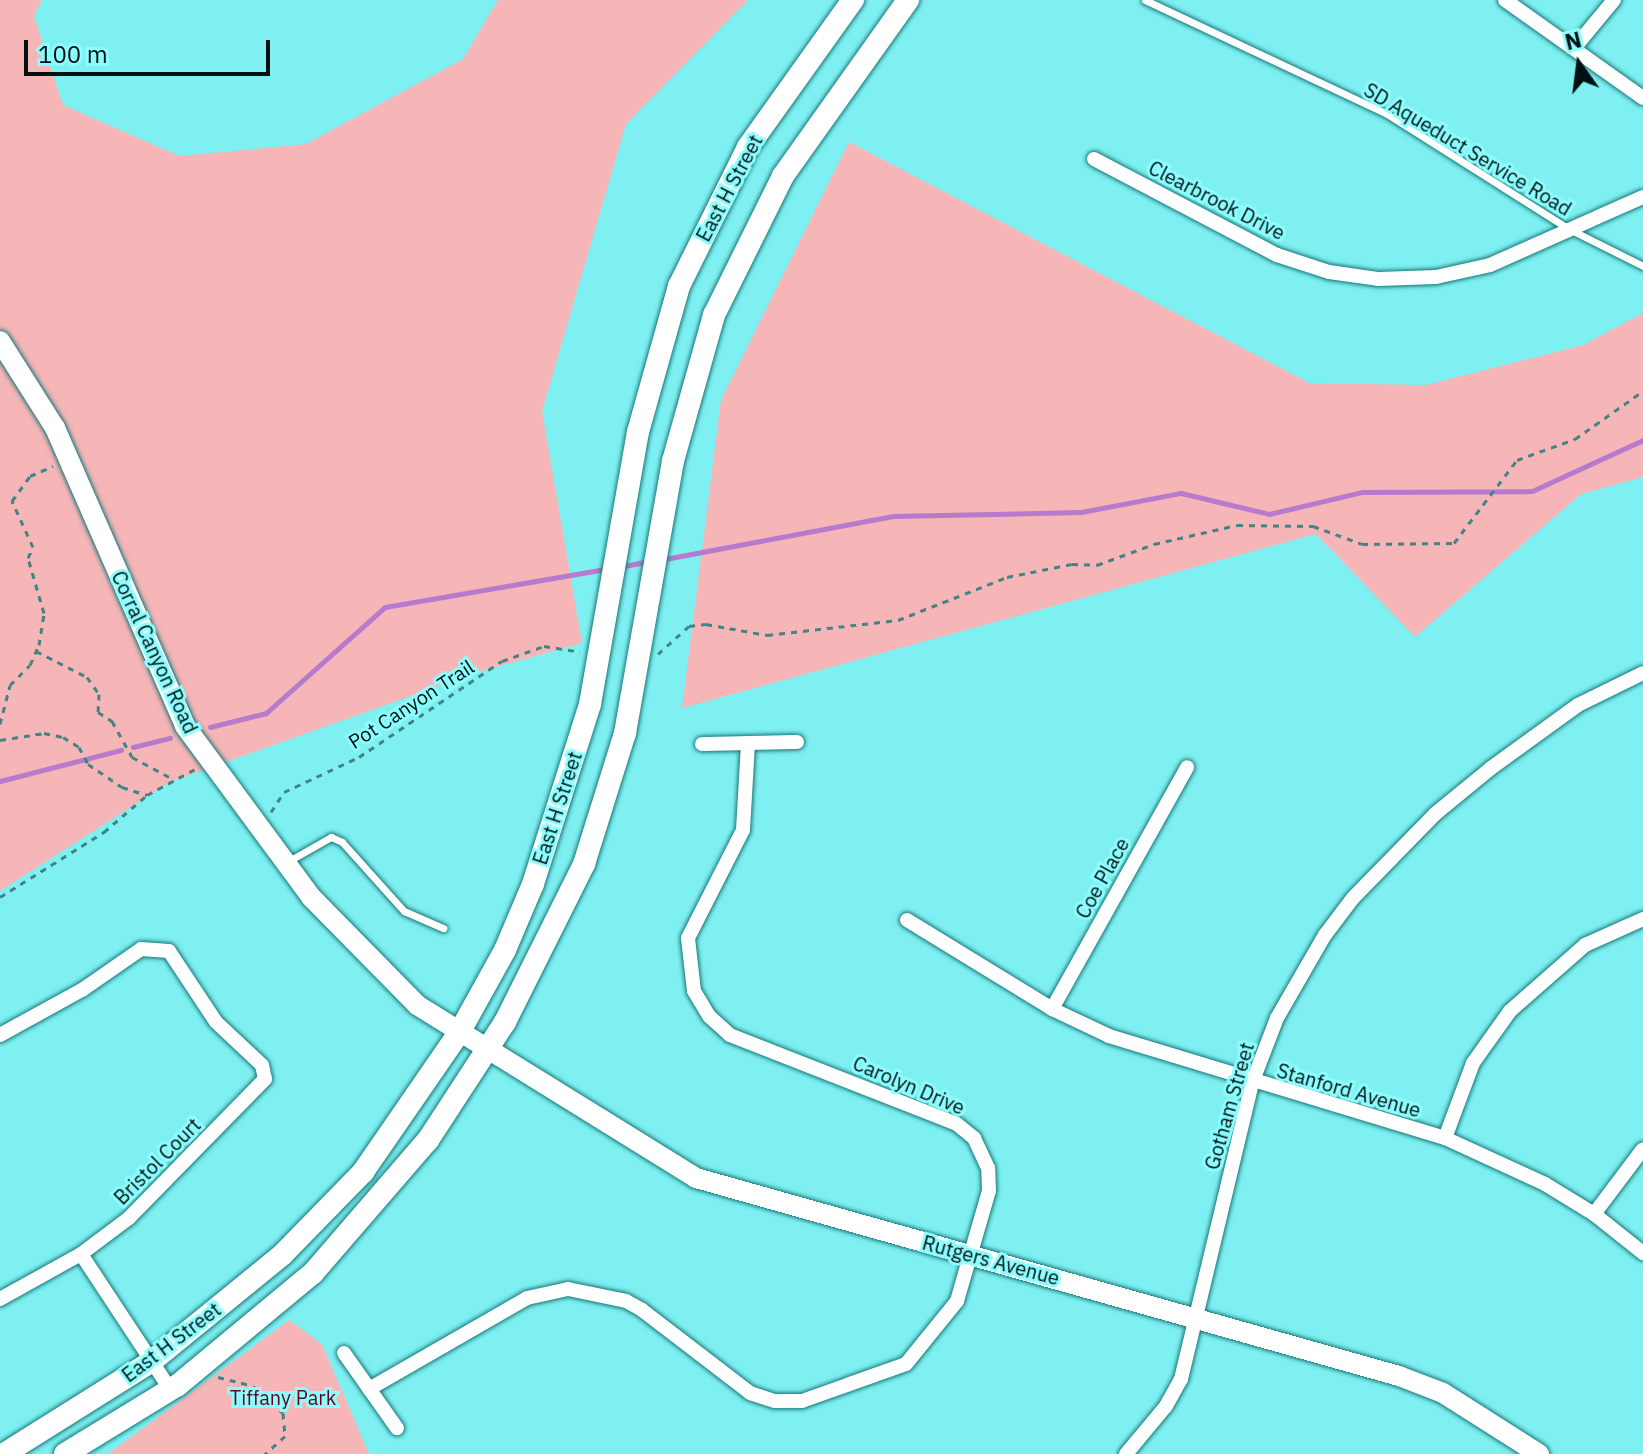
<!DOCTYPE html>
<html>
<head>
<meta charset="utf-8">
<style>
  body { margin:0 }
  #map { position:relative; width:1643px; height:1454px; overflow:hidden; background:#7ff0f2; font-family:"IBM Plex Sans",sans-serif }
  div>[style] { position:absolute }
  .green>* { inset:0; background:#f6b5b7 }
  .stream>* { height:5px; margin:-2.5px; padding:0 2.5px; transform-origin:2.5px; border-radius:2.5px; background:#b67bcc }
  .path>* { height:3px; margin-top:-1.5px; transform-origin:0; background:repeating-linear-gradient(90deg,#428485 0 6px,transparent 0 12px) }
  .roads { filter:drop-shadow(0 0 2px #167778) drop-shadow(0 0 2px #167778) }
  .lane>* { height:7px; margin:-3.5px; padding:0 3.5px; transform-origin:3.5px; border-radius:3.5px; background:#fff }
  .street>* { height:14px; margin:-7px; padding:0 7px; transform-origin:7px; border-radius:7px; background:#fff }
  .secondary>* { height:20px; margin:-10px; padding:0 10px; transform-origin:10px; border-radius:10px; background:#fff }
  .primary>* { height:22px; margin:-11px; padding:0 11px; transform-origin:11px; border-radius:11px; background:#fff }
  span { translate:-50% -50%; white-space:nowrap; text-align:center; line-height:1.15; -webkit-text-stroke:6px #8dfeff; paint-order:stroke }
  .street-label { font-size:20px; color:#011 }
  .park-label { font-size:20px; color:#69031d }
  .north { position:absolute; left:1539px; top:24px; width:80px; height:80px; -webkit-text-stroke:6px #8dfeff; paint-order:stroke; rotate:346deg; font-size:22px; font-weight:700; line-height:32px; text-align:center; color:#011 }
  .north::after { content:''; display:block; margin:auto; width:28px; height:36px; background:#011; clip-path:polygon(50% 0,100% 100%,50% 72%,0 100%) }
  .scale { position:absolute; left:24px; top:40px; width:246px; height:36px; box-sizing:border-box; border:4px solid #011; border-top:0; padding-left:10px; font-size:24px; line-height:28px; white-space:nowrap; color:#011; -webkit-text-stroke:6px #8dfeff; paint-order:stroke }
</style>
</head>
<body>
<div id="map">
  <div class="green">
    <i style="clip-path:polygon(0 0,42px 0,34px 16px,63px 105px,179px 156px,306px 144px,463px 59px,498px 0,748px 0,626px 124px,542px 411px,582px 643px,478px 672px,170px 782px,0 891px)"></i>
    <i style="clip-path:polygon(849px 142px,1309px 383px,1426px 385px,1583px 345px,1643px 313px,1643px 477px,1581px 494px,1415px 637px,1316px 534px,682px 708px,721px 400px)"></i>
    <i style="clip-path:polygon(289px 1320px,322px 1344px,369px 1454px,108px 1454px)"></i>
  </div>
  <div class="stream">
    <i style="left:665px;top:559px;width:232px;rotate:-10.7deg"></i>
    <i style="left:893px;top:516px;width:188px;rotate:-1.2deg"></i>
    <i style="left:1081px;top:512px;width:102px;rotate:-10.8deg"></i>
    <i style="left:1181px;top:493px;width:90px;rotate:13.4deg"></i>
    <i style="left:1269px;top:514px;width:96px;rotate:-13.3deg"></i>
    <i style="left:1362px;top:492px;width:170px;rotate:-0.3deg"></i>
    <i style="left:1532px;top:491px;width:122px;rotate:-24.7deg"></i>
    <i style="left:624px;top:566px;width:21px;rotate:-11deg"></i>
    <i style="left:210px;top:727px;width:58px;rotate:-14deg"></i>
    <i style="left:266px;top:713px;width:159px;rotate:-41.7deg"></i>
    <i style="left:385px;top:607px;width:222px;rotate:-9.8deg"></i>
    <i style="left:133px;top:747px;width:38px;rotate:-14deg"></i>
    <i style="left:0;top:781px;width:125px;rotate:-14.4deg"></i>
  </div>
  <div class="path">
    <i style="left:36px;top:651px;width:57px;rotate:27deg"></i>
    <i style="left:87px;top:677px;width:21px;rotate:55deg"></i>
    <i style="left:99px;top:694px;width:18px;rotate:93deg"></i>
    <i style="left:98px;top:712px;width:17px;rotate:33deg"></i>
    <i style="left:112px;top:721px;width:41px;rotate:60.9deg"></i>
    <i style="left:132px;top:757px;width:47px;rotate:28.2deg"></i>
    <i style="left:658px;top:654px;width:42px;rotate:-42.1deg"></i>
    <i style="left:689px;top:626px;width:17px;rotate:-7deg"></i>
    <i style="left:706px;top:624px;width:62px;rotate:10.2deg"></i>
    <i style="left:767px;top:635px;width:132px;rotate:-6.5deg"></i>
    <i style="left:898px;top:620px;width:117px;rotate:-21.5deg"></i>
    <i style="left:1007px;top:577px;width:66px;rotate:-11.3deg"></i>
    <i style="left:1072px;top:564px;width:25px;rotate:2deg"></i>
    <i style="left:1097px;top:565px;width:61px;rotate:-20.2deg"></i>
    <i style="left:1154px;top:544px;width:85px;rotate:-12.9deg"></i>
    <i style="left:1237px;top:525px;width:76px;rotate:0.8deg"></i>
    <i style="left:1313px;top:526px;width:52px;rotate:20.2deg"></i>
    <i style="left:1362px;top:544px;width:92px;rotate:-0.6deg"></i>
    <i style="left:1454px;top:543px;width:104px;rotate:-52.8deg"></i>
    <i style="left:1517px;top:460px;width:62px;rotate:-19.9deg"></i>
    <i style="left:1575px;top:439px;width:83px;rotate:-35.2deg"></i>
    <i style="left:0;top:724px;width:40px;rotate:-75.6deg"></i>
    <i style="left:10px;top:685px;width:28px;rotate:-45deg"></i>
    <i style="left:30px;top:665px;width:22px;rotate:-66deg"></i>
    <i style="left:39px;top:645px;width:32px;rotate:-81deg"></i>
    <i style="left:44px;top:613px;width:57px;rotate:-106.2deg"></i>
    <i style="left:28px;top:558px;width:12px;rotate:-66deg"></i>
    <i style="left:33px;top:547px;width:51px;rotate:-114.5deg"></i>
    <i style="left:12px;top:501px;width:31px;rotate:-54deg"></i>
    <i style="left:30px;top:476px;width:25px;rotate:-23deg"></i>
    <i style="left:0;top:740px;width:45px;rotate:-9deg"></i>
    <i style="left:44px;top:733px;width:19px;rotate:12deg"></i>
    <i style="left:63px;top:737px;width:19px;rotate:32deg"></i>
    <i style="left:79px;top:747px;width:19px;rotate:62deg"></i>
    <i style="left:88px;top:764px;width:41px;rotate:34.1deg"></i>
    <i style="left:122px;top:787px;width:26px;rotate:18deg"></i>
    <i style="left:147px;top:795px;width:55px;rotate:-28.4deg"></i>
    <i style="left:271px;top:812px;width:24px;rotate:-57deg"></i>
    <i style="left:284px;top:792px;width:83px;rotate:-25deg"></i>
    <i style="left:359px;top:757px;width:172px;rotate:-33.9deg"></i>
    <i style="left:502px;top:661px;width:45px;rotate:-19.7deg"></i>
    <i style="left:544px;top:646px;width:36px;rotate:9deg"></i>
    <i style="left:0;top:897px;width:123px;rotate:-32deg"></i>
    <i style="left:104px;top:832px;width:57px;rotate:-40.7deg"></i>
    <i style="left:218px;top:1377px;width:36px;rotate:14deg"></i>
    <i style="left:253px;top:1386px;width:40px;rotate:42deg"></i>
    <i style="left:283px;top:1413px;width:23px;rotate:85deg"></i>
    <i style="left:285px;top:1436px;width:27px;rotate:138deg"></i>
  </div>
  <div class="roads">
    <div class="lane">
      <i style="left:1145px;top:0;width:268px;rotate:25.2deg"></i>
      <i style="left:1387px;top:114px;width:215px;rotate:32.3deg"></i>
      <i style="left:1569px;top:229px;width:83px;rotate:26.6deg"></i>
      <i style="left:287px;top:862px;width:51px;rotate:-29.6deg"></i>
      <i style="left:331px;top:837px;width:12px;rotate:24deg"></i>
      <i style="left:342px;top:842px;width:93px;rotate:48.1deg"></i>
      <i style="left:404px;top:911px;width:43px;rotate:23.6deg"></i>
    </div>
    <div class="street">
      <i style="left:1505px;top:0;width:169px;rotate:35.4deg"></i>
      <i style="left:1575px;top:47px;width:61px;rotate:-50.3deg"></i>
      <i style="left:1094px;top:159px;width:207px;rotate:27.7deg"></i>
      <i style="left:1277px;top:255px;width:55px;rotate:18.1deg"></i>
      <i style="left:1329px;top:272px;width:49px;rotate:8.1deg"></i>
      <i style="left:1378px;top:279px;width:58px;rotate:-2deg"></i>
      <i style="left:1436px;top:277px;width:55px;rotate:-12.5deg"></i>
      <i style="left:1490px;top:265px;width:167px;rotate:-24deg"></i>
      <i style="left:702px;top:744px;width:95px;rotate:-1.2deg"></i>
      <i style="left:907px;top:920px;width:170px;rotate:31.5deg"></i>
      <i style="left:1052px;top:1009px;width:63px;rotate:25.3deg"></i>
      <i style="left:1109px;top:1036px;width:351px;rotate:16.9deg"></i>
      <i style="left:1445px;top:1138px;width:110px;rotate:24.7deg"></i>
      <i style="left:1545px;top:1184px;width:57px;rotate:31.5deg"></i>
      <i style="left:1594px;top:1214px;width:63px;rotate:38.5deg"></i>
      <i style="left:1052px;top:1009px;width:277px;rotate:-60.8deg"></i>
      <i style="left:0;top:1035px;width:94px;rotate:-28.8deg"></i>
      <i style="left:82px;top:990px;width:72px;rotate:-34.8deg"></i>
      <i style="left:141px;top:949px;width:28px;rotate:4deg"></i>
      <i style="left:169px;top:951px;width:85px;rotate:56.5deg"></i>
      <i style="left:216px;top:1022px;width:63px;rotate:43.1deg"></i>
      <i style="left:262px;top:1065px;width:14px;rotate:78deg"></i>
      <i style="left:265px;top:1079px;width:194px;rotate:134.4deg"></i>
      <i style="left:129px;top:1218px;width:60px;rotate:143.1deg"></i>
      <i style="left:81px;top:1254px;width:93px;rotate:150.9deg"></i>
      <i style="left:1445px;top:1138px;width:80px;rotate:-69.5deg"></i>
      <i style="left:1473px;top:1063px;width:64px;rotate:-54.6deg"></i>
      <i style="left:1510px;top:1011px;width:100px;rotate:-41.3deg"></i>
      <i style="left:1585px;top:945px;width:64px;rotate:-24.1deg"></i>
      <i style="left:1594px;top:1214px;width:81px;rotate:-53deg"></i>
      <i style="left:81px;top:1254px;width:162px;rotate:56.6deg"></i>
      <i style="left:344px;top:1353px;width:92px;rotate:54.8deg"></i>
      <i style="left:369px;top:1389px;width:182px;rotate:-29.9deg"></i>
      <i style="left:527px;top:1298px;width:42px;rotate:-12.4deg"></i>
      <i style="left:568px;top:1289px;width:59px;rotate:11.7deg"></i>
      <i style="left:626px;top:1301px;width:18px;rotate:29deg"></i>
      <i style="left:642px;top:1310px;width:136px;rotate:37.5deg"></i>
      <i style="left:750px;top:1393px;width:26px;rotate:18deg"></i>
      <i style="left:775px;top:1401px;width:27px"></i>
      <i style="left:802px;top:1401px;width:110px;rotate:-19.6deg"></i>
      <i style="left:906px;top:1364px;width:81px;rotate:-51deg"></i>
      <i style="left:957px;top:1301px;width:115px;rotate:-73.8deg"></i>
      <i style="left:989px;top:1191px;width:23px;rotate:-92deg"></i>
      <i style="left:988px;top:1168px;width:33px;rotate:-115deg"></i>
      <i style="left:974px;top:1138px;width:22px;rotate:-141deg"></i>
      <i style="left:957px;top:1124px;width:244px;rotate:-158.6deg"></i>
      <i style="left:730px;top:1035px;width:28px;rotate:-138deg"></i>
      <i style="left:709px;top:1016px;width:29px;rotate:-121deg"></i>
      <i style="left:694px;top:991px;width:53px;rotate:-96.5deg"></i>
      <i style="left:688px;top:938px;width:121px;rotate:-63deg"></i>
      <i style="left:743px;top:830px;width:87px;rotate:-86.7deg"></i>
      <i style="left:1126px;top:1454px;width:62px;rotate:-50.2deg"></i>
      <i style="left:1166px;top:1406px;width:31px;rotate:-61deg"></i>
      <i style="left:1181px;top:1379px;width:304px;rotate:-76.5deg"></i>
      <i style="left:1252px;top:1083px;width:70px;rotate:-69deg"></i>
      <i style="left:1277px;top:1018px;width:96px;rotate:-60deg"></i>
      <i style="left:1325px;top:935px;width:46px;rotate:-52.9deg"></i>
      <i style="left:1353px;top:898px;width:117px;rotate:-45.7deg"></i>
      <i style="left:1435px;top:814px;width:72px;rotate:-39.4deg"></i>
      <i style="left:1491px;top:768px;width:107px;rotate:-35.9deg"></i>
      <i style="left:1578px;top:705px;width:72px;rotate:-26.2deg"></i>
    </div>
    <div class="secondary">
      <i style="left:0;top:341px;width:103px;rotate:57.7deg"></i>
      <i style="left:55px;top:428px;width:325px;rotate:66.4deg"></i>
      <i style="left:185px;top:726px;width:212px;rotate:53.6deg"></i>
      <i style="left:311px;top:897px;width:151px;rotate:45.5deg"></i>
      <i style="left:417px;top:1005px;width:328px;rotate:31.8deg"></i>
      <i style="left:696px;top:1178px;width:730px;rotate:15.73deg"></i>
      <i style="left:1399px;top:1376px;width:47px;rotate:21.1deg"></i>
      <i style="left:1443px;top:1393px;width:114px;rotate:32.4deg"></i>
    </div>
    <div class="primary">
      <i style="left:4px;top:1454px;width:175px;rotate:-32.1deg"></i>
      <i style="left:152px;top:1361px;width:169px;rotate:-39.2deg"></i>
      <i style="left:283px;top:1254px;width:115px;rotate:-45.7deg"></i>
      <i style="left:363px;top:1172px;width:169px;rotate:-55.4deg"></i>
      <i style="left:459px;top:1033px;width:95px;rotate:-61deg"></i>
      <i style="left:505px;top:950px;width:72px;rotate:-67deg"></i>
      <i style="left:533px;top:884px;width:189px;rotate:-72.4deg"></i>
      <i style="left:590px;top:704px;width:276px;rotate:-80deg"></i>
      <i style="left:638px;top:432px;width:152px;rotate:-74.3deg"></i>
      <i style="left:679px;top:286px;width:155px;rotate:-63.6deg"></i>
      <i style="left:748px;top:147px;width:181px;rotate:-54.5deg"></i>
      <i style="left:65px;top:1454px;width:132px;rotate:-31.4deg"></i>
      <i style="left:178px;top:1385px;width:175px;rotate:-39.7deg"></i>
      <i style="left:313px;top:1273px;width:176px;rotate:-49.2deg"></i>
      <i style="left:428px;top:1140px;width:141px;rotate:-56.9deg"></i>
      <i style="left:505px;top:1022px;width:177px;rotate:-63.4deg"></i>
      <i style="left:584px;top:864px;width:137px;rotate:-72.6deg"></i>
      <i style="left:625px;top:733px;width:276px;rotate:-80deg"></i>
      <i style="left:673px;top:461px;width:152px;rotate:-74.3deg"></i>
      <i style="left:714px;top:315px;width:155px;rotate:-63.6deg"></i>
      <i style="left:783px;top:176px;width:216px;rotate:-54.6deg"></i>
    </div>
  </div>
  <div class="street-label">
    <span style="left:1468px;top:149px;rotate:31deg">SD Aqueduct Service Road</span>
    <span style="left:729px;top:188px;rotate:-62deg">East H Street</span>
    <span style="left:1217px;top:200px;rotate:27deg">Clearbrook Drive</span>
    <span style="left:155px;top:652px;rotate:65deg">Corral Canyon Road</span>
    <span style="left:411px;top:704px;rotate:-33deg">Pot Canyon Trail</span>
    <span style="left:557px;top:808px;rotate:-72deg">East H Street</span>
    <span style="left:1102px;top:878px;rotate:-61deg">Coe Place</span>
    <span style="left:909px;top:1085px;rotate:23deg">Carolyn Drive</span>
    <span style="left:1349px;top:1090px;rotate:16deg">Stanford Avenue</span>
    <span style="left:1229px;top:1106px;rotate:-74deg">Gotham Street</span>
    <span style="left:157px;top:1161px;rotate:-45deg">Bristol Court</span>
    <span style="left:991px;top:1260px;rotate:15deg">Rutgers Avenue</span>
    <span style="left:171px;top:1342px;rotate:-37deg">East H Street</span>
  </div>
  <div class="park-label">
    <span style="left:283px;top:1397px">Tiffany Park</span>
  </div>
  <div class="north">N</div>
  <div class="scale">100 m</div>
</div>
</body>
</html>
